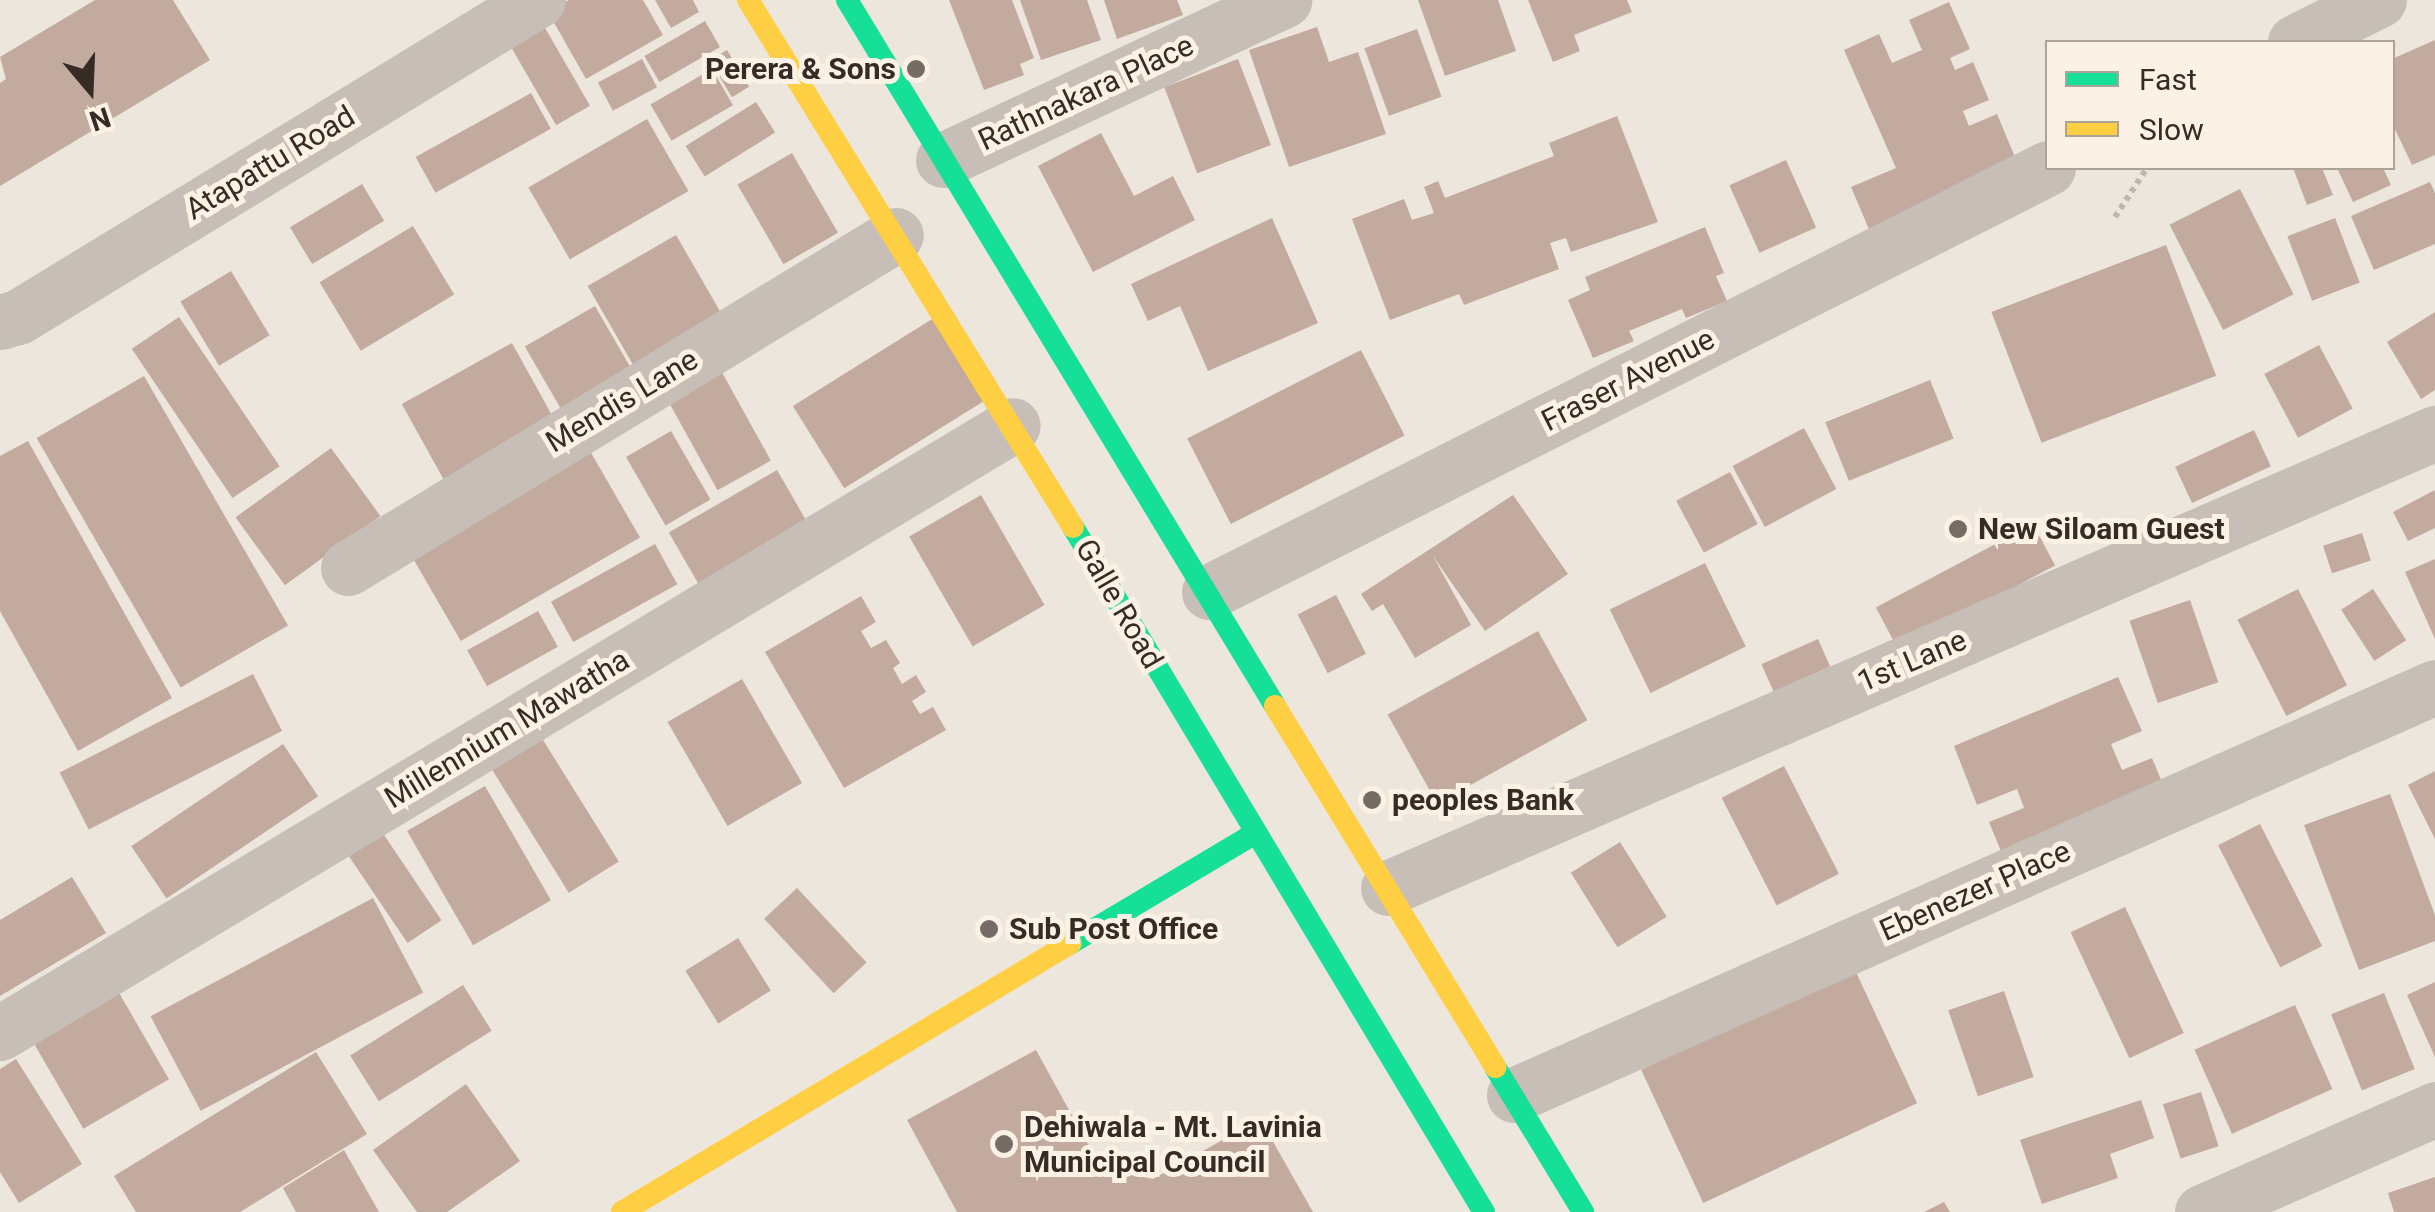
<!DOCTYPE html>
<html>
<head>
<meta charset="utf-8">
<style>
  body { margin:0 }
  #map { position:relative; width:2435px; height:1212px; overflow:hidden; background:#ede6dd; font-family:Roboto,sans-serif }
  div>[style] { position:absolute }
  .building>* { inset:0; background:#c2aa9e; transform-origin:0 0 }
  .path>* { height:6px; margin-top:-3px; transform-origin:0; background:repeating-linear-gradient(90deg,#beb7b0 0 5px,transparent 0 10px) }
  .street>* { height:55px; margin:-27.5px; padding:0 27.5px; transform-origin:27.5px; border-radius:27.5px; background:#c6beb7 }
  .fast>* { height:22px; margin:-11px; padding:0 11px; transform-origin:11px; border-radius:11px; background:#16e098 }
  .slow>* { height:22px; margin:-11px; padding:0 11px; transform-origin:11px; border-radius:11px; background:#ffcf43 }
  .dots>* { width:28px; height:28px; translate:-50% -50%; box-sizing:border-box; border:5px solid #fbf1e4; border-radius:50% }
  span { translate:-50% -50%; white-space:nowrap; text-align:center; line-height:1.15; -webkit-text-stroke:10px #fbf1e4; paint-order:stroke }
  .poi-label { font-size:30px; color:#362b25; font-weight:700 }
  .right { translate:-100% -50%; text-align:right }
  .left { translate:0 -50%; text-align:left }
  .street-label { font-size:30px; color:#362b25 }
  .legend { position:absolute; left:2045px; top:40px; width:350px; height:130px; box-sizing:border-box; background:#fbf1e4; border:2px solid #aca298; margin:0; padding:12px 18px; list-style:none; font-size:30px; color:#362b25 }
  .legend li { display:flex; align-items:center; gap:20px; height:50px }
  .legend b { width:50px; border:2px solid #aca298 }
  .north { position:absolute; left:40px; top:40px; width:100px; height:100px; -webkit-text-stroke:8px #fbf1e4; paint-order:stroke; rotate:161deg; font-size:28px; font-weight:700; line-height:40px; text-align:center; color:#362b25 }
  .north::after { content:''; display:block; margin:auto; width:35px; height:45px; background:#362b25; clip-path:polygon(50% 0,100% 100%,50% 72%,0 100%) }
</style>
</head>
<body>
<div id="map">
  <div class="building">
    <i style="clip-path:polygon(95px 0,173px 0,210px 60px,0 186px,0 83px,6px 79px,0 57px)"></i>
    <i style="clip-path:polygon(569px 0,643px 0,663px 35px,586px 79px,548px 12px)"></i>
    <i style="clip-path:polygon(655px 0,693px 0,699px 12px,671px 28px)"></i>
    <i style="clip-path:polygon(949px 0,1012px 0,1034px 58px,1020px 64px,1024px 75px,984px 90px)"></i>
    <i style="clip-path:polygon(1020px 0,1087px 0,1101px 40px,1041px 60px)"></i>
    <i style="clip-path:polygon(1104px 0,1177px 0,1183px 15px,1117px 39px)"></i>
    <i style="clip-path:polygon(1418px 0,1498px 0,1516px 51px,1445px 76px)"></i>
    <i style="clip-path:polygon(1528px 0,1627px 0,1632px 12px,1574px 35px,1580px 51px,1553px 62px)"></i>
    <i style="clip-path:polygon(1949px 2px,1970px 49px,1950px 58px,1955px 70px,1973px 62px,1989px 100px,1963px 111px,1969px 126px,1997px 114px,2020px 169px,1871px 234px,1851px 187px,1896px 168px,1844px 50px,1879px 34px,1892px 63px,1922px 50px,1909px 20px)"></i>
    <i style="left:541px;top:21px;width:98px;height:39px;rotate:60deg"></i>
    <i style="left:705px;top:21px;width:30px;height:70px;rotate:60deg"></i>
    <i style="clip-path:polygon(1317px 27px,1329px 62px,1358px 52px,1386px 134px,1289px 167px,1249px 50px)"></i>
    <i style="left:1417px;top:29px;width:72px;height:56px;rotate:70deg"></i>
    <i style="clip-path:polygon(2435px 40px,2435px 155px,2412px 165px,2392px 123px,2392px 59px)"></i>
    <i style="left:727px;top:50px;width:43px;height:20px;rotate:59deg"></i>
    <i style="left:642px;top:59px;width:32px;height:50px;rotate:62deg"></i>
    <i style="left:1238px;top:59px;width:92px;height:79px;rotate:69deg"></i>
    <i style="left:712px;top:69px;width:42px;height:71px;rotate:60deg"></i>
    <i style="left:531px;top:93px;width:41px;height:132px;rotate:61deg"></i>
    <i style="left:756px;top:102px;width:36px;height:83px;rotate:58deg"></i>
    <i style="clip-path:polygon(1617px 116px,1658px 222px,1571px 252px,1566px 238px,1550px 243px,1559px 269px,1464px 305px,1459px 294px,1390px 320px,1352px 219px,1404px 199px,1412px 220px,1434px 213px,1424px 187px,1438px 181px,1445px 198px,1554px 156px,1549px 143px)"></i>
    <i style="left:647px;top:119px;width:83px;height:137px;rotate:60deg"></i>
    <i style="clip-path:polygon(1101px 133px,1134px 196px,1173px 176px,1195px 220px,1093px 272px,1038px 166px)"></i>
    <i style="left:792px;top:153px;width:92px;height:63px;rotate:60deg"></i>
    <i style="left:1786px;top:160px;width:74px;height:62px;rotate:66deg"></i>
    <i style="clip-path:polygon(2293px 168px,2322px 168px,2333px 195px,2307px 205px)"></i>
    <i style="clip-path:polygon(2337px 168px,2383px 168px,2391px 185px,2353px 202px)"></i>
    <i style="clip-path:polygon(2430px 182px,2435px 193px,2435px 244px,2374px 270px,2351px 216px)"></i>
    <i style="left:362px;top:184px;width:43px;height:84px;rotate:59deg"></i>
    <i style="left:2240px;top:189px;width:118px;height:79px;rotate:63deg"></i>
    <i style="clip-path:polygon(1272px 218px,1318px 323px,1208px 371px,1180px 306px,1148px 321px,1131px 284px)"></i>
    <i style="left:2335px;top:218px;width:69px;height:51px;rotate:69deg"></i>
    <i style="left:413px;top:226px;width:80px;height:109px;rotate:59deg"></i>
    <i style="clip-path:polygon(1705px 227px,1724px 273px,1716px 276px,1727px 301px,1686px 318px,1682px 309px,1629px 331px,1634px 341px,1593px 358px,1568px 300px,1590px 290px,1585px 277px)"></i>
    <i style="left:676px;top:235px;width:103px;height:102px;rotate:60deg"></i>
    <i style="left:2166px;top:245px;width:140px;height:187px;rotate:69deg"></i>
    <i style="left:231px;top:271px;width:75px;height:59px;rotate:59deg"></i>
    <i style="left:595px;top:306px;width:113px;height:81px;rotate:60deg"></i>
    <i style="clip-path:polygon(2435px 312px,2435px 390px,2421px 399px,2387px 342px)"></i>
    <i style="left:937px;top:316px;width:97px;height:170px;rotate:58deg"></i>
    <i style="left:179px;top:317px;width:180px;height:57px;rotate:56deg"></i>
    <i style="left:512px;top:343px;width:100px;height:126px;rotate:61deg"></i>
    <i style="left:2319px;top:345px;width:72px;height:62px;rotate:62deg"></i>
    <i style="left:1361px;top:350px;width:96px;height:195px;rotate:63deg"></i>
    <i style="left:719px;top:367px;width:107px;height:61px;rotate:61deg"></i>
    <i style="left:144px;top:376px;width:288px;height:124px;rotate:60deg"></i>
    <i style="left:1930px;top:380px;width:63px;height:113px;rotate:68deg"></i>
    <i style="left:1804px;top:428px;width:69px;height:81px;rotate:62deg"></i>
    <i style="left:2254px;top:430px;width:40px;height:87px;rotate:65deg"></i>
    <i style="left:671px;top:431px;width:79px;height:52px;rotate:60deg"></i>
    <i style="clip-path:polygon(28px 441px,172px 698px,78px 751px,0 611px,0 456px)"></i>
    <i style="left:331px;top:448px;width:84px;height:118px;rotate:54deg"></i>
    <i style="left:590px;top:451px;width:100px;height:207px;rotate:60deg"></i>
    <i style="left:777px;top:470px;width:59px;height:125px;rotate:60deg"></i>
    <i style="left:1730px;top:472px;width:59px;height:61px;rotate:62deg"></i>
    <i style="clip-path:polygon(2435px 490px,2435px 528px,2408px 541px,2393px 512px)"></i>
    <i style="left:981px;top:495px;width:127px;height:83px;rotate:60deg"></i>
    <i style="clip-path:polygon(1513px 495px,1568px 574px,1485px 631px,1433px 556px,1471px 625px,1415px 658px,1383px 604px,1372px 611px,1361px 594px)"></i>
    <i style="left:2033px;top:524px;width:47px;height:178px;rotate:62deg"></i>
    <i style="left:2362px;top:533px;width:29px;height:41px;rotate:72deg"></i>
    <i style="left:655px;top:544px;width:46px;height:119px;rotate:61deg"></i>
    <i style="clip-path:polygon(2435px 559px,2435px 639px,2405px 572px)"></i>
    <i style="left:1705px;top:563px;width:93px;height:106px;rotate:64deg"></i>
    <i style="left:2298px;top:589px;width:108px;height:68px;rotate:63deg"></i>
    <i style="left:2373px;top:589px;width:61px;height:38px;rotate:57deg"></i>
    <i style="left:1336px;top:595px;width:66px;height:43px;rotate:63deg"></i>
    <i style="clip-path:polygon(861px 596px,876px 622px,861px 631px,871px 648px,886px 640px,900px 663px,893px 668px,902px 684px,916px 675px,926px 692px,912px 701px,920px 714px,933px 707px,946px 730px,844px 788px,765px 652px)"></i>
    <i style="left:2190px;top:600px;width:87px;height:64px;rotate:71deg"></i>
    <i style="left:538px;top:611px;width:41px;height:81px;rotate:61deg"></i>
    <i style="left:1538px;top:631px;width:102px;height:172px;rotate:61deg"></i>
    <i style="left:1818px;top:639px;width:30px;height:62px;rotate:66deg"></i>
    <i style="left:253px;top:674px;width:64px;height:217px;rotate:63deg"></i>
    <i style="clip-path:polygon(2118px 677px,2142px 731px,2111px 744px,2122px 770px,2152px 758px,2167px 794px,2005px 861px,1989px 822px,2024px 808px,2017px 789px,1977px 805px,1954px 746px)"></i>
    <i style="left:742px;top:679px;width:120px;height:86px;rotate:60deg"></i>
    <i style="left:533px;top:724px;width:162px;height:59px;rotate:58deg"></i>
    <i style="left:283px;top:744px;width:63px;height:183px;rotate:56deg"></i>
    <i style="left:1784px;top:766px;width:121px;height:70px;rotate:63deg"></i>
    <i style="clip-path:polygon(2435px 771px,2435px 839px,2408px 785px)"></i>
    <i style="left:485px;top:786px;width:132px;height:90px;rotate:60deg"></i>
    <i style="clip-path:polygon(2390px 794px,2435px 915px,2435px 941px,2359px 970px,2304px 825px)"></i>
    <i style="left:2260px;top:824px;width:137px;height:47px;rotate:63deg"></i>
    <i style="left:380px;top:829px;width:110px;height:41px;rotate:56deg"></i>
    <i style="left:1620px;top:842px;width:88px;height:58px;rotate:58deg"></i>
    <i style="clip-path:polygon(72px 877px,106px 933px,0 996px,0 920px)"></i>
    <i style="left:797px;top:888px;width:102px;height:45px;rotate:47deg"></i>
    <i style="left:373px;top:898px;width:107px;height:252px;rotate:62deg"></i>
    <i style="left:2125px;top:907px;width:139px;height:60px;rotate:65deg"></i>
    <i style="left:738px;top:938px;width:62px;height:62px;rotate:58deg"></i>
    <i style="left:1855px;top:970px;width:147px;height:236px;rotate:65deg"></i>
    <i style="clip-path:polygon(2435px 982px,2435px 1057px,2407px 995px)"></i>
    <i style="left:463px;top:985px;width:54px;height:133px;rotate:58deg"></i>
    <i style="left:118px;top:991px;width:102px;height:99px;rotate:60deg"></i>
    <i style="left:2004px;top:991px;width:91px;height:59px;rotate:71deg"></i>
    <i style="left:2384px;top:993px;width:82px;height:57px;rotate:68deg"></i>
    <i style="left:2295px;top:1005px;width:92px;height:110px;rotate:66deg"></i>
    <i style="clip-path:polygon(1036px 1050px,1101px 1168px,1153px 1179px,1260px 1119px,1313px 1212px,957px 1212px,907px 1120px)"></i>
    <i style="clip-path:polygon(316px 1052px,367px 1134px,240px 1212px,136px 1212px,114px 1176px)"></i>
    <i style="clip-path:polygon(16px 1059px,82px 1164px,19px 1203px,0 1172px,0 1069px)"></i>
    <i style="clip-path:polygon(466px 1084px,520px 1161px,447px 1212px,417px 1212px,373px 1150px)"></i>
    <i style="left:2201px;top:1092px;width:57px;height:40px;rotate:72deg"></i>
    <i style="clip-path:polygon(2141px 1100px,2154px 1138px,2110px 1154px,2118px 1178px,2042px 1204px,2020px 1140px)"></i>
    <i style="clip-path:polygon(344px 1150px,379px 1212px,296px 1212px,283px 1188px)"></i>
    <i style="clip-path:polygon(2435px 1177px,2435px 1212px,2394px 1212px,2388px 1193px)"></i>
    <i style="clip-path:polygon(1944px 1202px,1950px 1212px,1924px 1212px)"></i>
  </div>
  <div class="path">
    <i style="left:2115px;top:217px;width:59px;rotate:-56.9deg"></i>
  </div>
  <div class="street">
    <i style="left:2295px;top:42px;width:94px;rotate:-26.6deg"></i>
    <i style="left:943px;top:160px;width:377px;rotate:-25.1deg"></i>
    <i style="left:0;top:322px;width:19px;rotate:-16deg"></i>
    <i style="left:18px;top:317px;width:609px;rotate:-31.37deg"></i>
    <i style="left:348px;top:568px;width:641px;rotate:-31.29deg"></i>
    <i style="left:1209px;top:592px;width:940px;rotate:-26.81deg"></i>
    <i style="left:1388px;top:888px;width:1142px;rotate:-23.49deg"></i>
    <i style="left:0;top:1033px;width:1181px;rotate:-30.97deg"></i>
    <i style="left:1514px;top:1095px;width:1007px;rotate:-23.89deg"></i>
    <i style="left:2202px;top:1212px;width:255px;rotate:-23.8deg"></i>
  </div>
  <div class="fast">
    <i style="left:847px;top:0;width:826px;rotate:58.77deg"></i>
    <i style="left:1073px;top:527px;width:799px;rotate:59.04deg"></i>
    <i style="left:1071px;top:943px;width:213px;rotate:-30.8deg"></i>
    <i style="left:1495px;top:1067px;width:170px;rotate:58.7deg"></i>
  </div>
  <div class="slow">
    <i style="left:748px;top:0;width:619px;rotate:58.34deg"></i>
    <i style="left:1275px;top:706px;width:423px;rotate:58.6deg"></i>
    <i style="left:622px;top:1212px;width:523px;rotate:-30.93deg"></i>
  </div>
  <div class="dots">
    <i style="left:916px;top:69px;background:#766c65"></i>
    <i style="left:1958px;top:529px;background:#766c65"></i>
    <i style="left:1372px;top:800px;background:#766c65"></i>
    <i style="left:989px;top:929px;background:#766c65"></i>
    <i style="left:1004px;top:1144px;background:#766c65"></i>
  </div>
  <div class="poi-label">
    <span class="right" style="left:896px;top:69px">Perera &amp; Sons</span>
    <span class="left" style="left:1978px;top:529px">New Siloam Guest</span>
    <span class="left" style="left:1392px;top:800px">peoples Bank</span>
    <span class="left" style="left:1009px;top:929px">Sub Post Office</span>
    <span class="left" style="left:1024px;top:1144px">Dehiwala - Mt. Lavinia<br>Municipal Council</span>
  </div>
  <div class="street-label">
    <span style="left:1086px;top:93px;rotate:-25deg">Rathnakara Place</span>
    <span style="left:270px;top:163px;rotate:-31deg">Atapattu Road</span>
    <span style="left:1628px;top:380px;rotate:-27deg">Fraser Avenue</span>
    <span style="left:622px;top:401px;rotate:-31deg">Mendis Lane</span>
    <span style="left:1119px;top:604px;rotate:60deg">Galle Road</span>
    <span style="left:1912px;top:661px;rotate:-23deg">1st Lane</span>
    <span style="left:507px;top:729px;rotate:-31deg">Millennium Mawatha</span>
    <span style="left:1975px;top:891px;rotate:-24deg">Ebenezer Place</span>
  </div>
  <ul class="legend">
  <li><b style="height:12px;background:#16e098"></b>Fast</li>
  <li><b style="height:12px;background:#ffcf43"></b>Slow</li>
  </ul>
  <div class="north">N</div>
</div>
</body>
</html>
